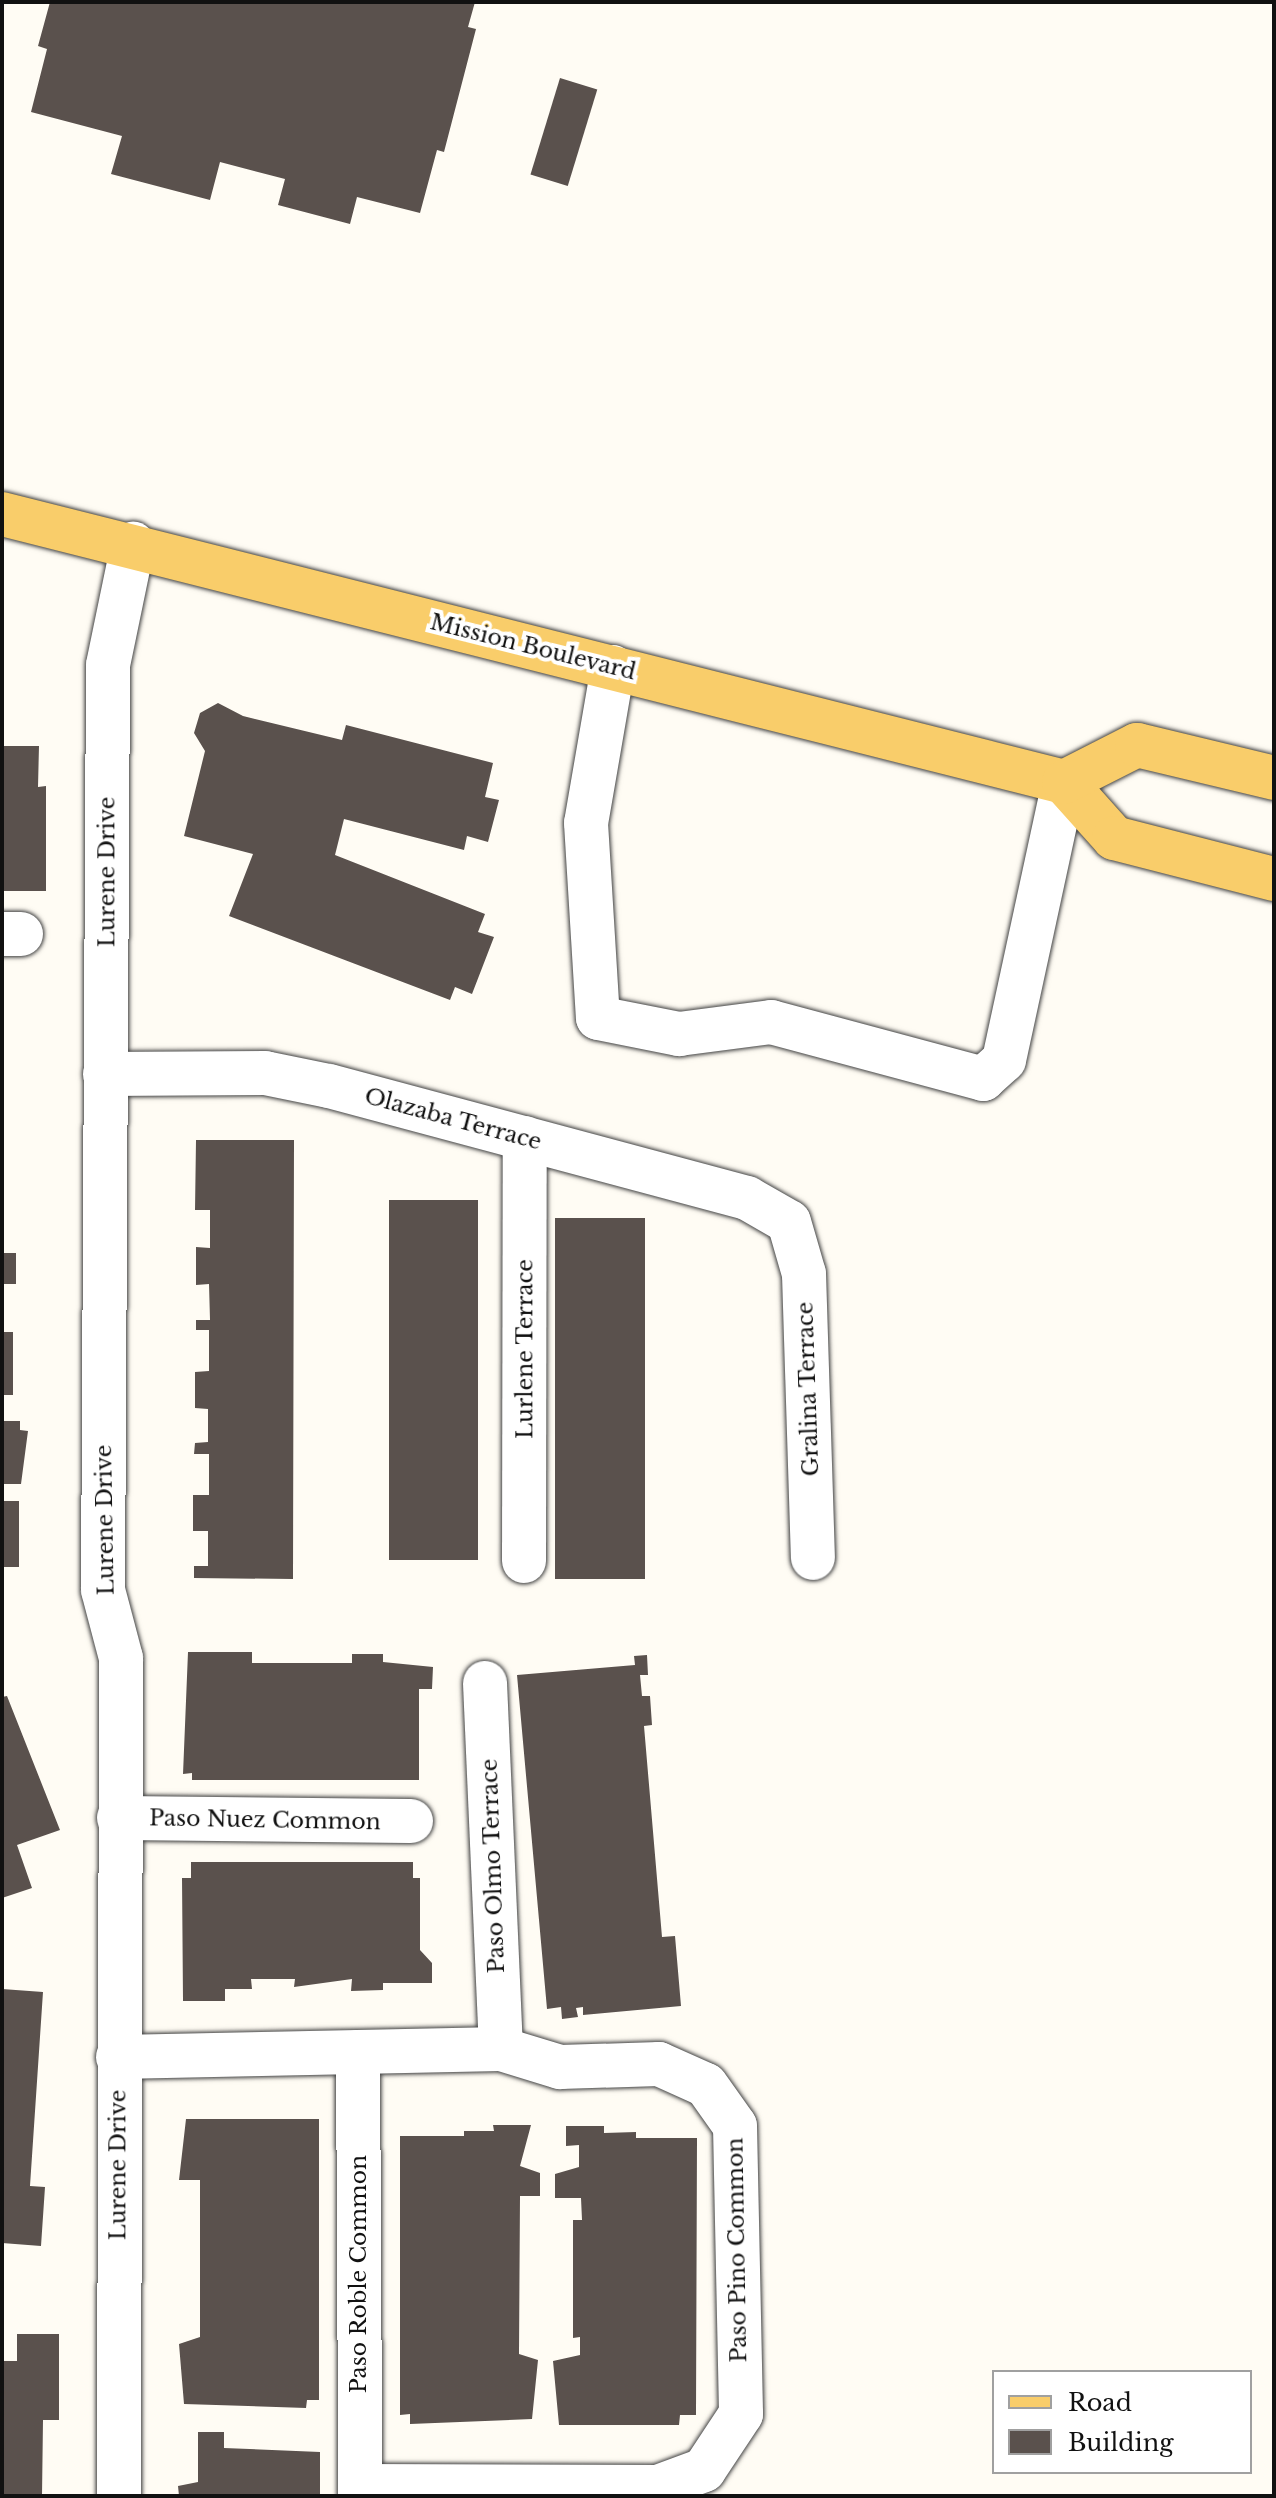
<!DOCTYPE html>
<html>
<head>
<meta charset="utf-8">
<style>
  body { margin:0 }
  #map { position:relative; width:1276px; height:2498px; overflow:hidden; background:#fffcf4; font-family:"Libre Baskerville",serif }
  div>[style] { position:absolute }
  .building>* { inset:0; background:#5a514d; transform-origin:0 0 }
  .roads { filter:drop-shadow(0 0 2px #444) drop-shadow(0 0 2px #444) }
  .minor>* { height:44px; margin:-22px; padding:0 22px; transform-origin:22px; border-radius:22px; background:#fff }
  .major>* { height:44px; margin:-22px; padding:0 22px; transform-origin:22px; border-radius:22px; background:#f9cd6a }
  span { translate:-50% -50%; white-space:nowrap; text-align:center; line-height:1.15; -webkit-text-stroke:8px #fff; paint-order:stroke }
  .street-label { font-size:22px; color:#111 }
  .frame { position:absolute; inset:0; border:4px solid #111; pointer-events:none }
  .legend { position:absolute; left:992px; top:2370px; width:260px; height:104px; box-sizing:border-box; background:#fff; border:2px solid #a0a0a0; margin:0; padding:10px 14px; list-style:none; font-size:24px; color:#111 }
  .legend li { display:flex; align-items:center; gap:16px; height:40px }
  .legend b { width:40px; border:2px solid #a0a0a0 }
</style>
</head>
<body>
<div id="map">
  <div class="building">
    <i style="clip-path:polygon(50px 2px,475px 2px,468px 27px,476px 29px,444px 152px,437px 150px,420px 213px,357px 197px,350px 224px,278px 205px,285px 179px,220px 162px,210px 200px,111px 174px,122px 136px,31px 112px,47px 49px,38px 46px)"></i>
    <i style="left:560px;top:78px;width:39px;height:101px;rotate:17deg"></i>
    <i style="clip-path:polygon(218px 703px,243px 716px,342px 740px,346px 725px,493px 763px,485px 797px,499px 800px,488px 842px,467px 836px,464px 850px,344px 819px,335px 855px,485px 914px,478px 932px,494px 937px,472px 994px,455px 987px,450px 1000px,229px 916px,253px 854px,184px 836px,205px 751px,194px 733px,200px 713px)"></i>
    <i style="clip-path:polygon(2px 746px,39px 746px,38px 787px,46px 786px,46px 891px,2px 891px)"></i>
    <i style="clip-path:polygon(196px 1140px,294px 1140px,293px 1579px,194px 1578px,194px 1566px,208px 1566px,208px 1531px,193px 1531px,193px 1495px,209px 1495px,209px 1454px,194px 1454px,195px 1443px,208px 1442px,208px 1409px,195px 1408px,195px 1372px,209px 1371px,209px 1330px,196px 1330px,196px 1320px,210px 1320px,209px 1284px,196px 1285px,196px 1247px,210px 1248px,210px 1210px,195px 1210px)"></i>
    <i style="left:389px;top:1200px;width:89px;height:360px"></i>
    <i style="left:555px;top:1218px;width:90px;height:361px"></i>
    <i style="left:2px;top:1253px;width:14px;height:31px"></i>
    <i style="left:2px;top:1332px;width:11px;height:63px"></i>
    <i style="clip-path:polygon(2px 1421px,20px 1421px,20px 1430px,28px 1431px,21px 1484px,2px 1484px)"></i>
    <i style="left:2px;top:1501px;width:17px;height:66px"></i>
    <i style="clip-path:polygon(188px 1652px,252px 1652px,252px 1663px,352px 1663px,352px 1654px,383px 1654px,383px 1662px,433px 1667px,432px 1689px,419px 1689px,419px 1780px,192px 1780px,192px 1773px,183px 1774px)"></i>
    <i style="clip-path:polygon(647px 1655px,648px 1675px,640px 1675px,642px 1696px,650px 1696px,652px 1725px,644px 1726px,662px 1937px,675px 1936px,681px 2006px,583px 2015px,583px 2007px,576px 2008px,578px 2017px,562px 2019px,561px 2007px,547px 2009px,517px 1675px,635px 1665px,634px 1656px)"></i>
    <i style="clip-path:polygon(7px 1696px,60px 1830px,17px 1845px,32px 1888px,2px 1898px,2px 1697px)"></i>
    <i style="clip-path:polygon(191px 1862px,413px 1862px,413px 1878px,420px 1878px,420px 1950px,432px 1963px,432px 1983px,383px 1983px,383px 1990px,351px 1991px,352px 1979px,294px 1987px,295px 1979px,251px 1979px,252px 1989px,225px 1989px,225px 2001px,183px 2001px,182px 1878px,191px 1878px)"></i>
    <i style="clip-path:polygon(2px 1989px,43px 1992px,30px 2186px,45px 2187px,41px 2246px,2px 2243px)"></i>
    <i style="clip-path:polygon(186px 2119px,319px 2119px,319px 2400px,307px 2400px,306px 2408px,184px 2404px,179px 2344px,200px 2337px,200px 2180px,179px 2180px)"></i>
    <i style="clip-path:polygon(493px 2125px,531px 2125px,520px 2166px,540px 2173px,540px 2196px,520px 2196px,519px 2354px,538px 2360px,532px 2419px,410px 2424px,410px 2414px,400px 2415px,400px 2136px,464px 2136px,464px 2131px,494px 2131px)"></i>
    <i style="clip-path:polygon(566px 2126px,604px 2126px,604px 2133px,636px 2132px,636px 2138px,697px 2138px,696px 2415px,680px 2415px,679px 2425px,559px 2425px,553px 2361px,580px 2355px,580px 2337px,573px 2338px,573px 2220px,582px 2220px,581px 2198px,555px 2198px,555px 2174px,579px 2167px,579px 2145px,566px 2146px)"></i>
    <i style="clip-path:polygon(17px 2334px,59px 2334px,59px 2420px,43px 2420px,42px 2496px,2px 2496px,2px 2361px,17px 2361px)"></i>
    <i style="clip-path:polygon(198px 2432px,224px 2432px,224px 2448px,320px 2452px,320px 2496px,179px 2496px,178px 2486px,198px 2482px)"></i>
  </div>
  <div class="roads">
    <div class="minor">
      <i style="left:613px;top:667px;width:158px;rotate:99.8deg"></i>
      <i style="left:586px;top:823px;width:195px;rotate:86.5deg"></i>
      <i style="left:598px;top:1018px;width:83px;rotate:11.2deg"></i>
      <i style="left:679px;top:1034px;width:93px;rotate:-7.4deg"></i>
      <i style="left:771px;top:1022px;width:220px;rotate:15deg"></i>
      <i style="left:983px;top:1079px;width:28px;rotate:-42deg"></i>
      <i style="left:1004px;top:1060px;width:284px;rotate:-77.8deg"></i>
      <i style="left:2px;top:934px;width:19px"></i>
      <i style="left:105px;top:1074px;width:160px;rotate:-0.4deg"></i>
      <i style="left:265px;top:1073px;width:65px;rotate:11.5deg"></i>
      <i style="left:329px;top:1086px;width:433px;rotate:15deg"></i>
      <i style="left:747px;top:1198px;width:48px;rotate:29.7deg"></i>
      <i style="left:789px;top:1222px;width:54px;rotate:73.9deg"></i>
      <i style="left:804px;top:1274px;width:284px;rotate:88.2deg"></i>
      <i style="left:524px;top:1561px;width:423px;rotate:-89.9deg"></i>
      <i style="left:485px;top:1683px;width:366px;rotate:87.5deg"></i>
      <i style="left:119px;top:1818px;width:292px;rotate:0.6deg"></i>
      <i style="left:358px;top:2052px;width:444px;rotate:89.7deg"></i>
      <i style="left:118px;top:2057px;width:383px;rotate:-1.2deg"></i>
      <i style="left:501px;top:2049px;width:62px;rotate:17deg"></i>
      <i style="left:560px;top:2067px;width:99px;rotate:-1.7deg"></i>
      <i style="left:659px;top:2064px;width:51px;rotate:24.1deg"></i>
      <i style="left:706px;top:2085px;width:50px;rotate:54.7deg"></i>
      <i style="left:735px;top:2126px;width:288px;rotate:88.8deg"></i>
      <i style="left:741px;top:2414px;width:67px;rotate:123.5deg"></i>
      <i style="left:704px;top:2470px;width:49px;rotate:159.7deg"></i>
      <i style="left:658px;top:2487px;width:298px;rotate:-179.8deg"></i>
      <i style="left:119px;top:2496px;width:838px;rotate:-89.86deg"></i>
      <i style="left:121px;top:1658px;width:70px;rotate:-104.8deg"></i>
      <i style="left:103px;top:1590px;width:925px;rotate:-89.69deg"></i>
      <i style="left:108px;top:665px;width:124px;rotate:-78.3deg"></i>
    </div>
    <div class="major">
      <i style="left:2px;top:514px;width:1095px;rotate:14.16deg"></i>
      <i style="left:1064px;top:782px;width:75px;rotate:48.2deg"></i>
      <i style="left:1114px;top:838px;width:165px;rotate:14.4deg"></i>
      <i style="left:1064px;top:782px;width:82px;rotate:-26.9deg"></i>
      <i style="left:1137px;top:745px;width:141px;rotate:13.5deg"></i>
    </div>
  </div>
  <div class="street-label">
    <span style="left:533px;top:647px;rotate:14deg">Mission Boulevard</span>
    <span style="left:107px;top:872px;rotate:-90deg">Lurene Drive</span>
    <span style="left:453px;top:1119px;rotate:15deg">Olazaba Terrace</span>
    <span style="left:525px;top:1349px;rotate:-90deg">Lurlene Terrace</span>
    <span style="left:808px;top:1389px;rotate:-92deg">Gralina Terrace</span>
    <span style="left:105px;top:1520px;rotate:-91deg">Lurene Drive</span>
    <span style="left:265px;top:1820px;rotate:1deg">Paso Nuez Common</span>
    <span style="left:493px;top:1866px;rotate:-92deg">Paso Olmo Terrace</span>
    <span style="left:118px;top:2165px;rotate:-90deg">Lurene Drive</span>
    <span style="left:737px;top:2250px;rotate:-91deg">Paso Pino Common</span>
    <span style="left:359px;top:2274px;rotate:-90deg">Paso Roble Common</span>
  </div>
  <div class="frame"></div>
  <ul class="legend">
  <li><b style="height:10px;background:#f9cd6a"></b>Road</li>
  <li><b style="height:22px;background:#5a514d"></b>Building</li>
  </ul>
</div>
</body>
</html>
